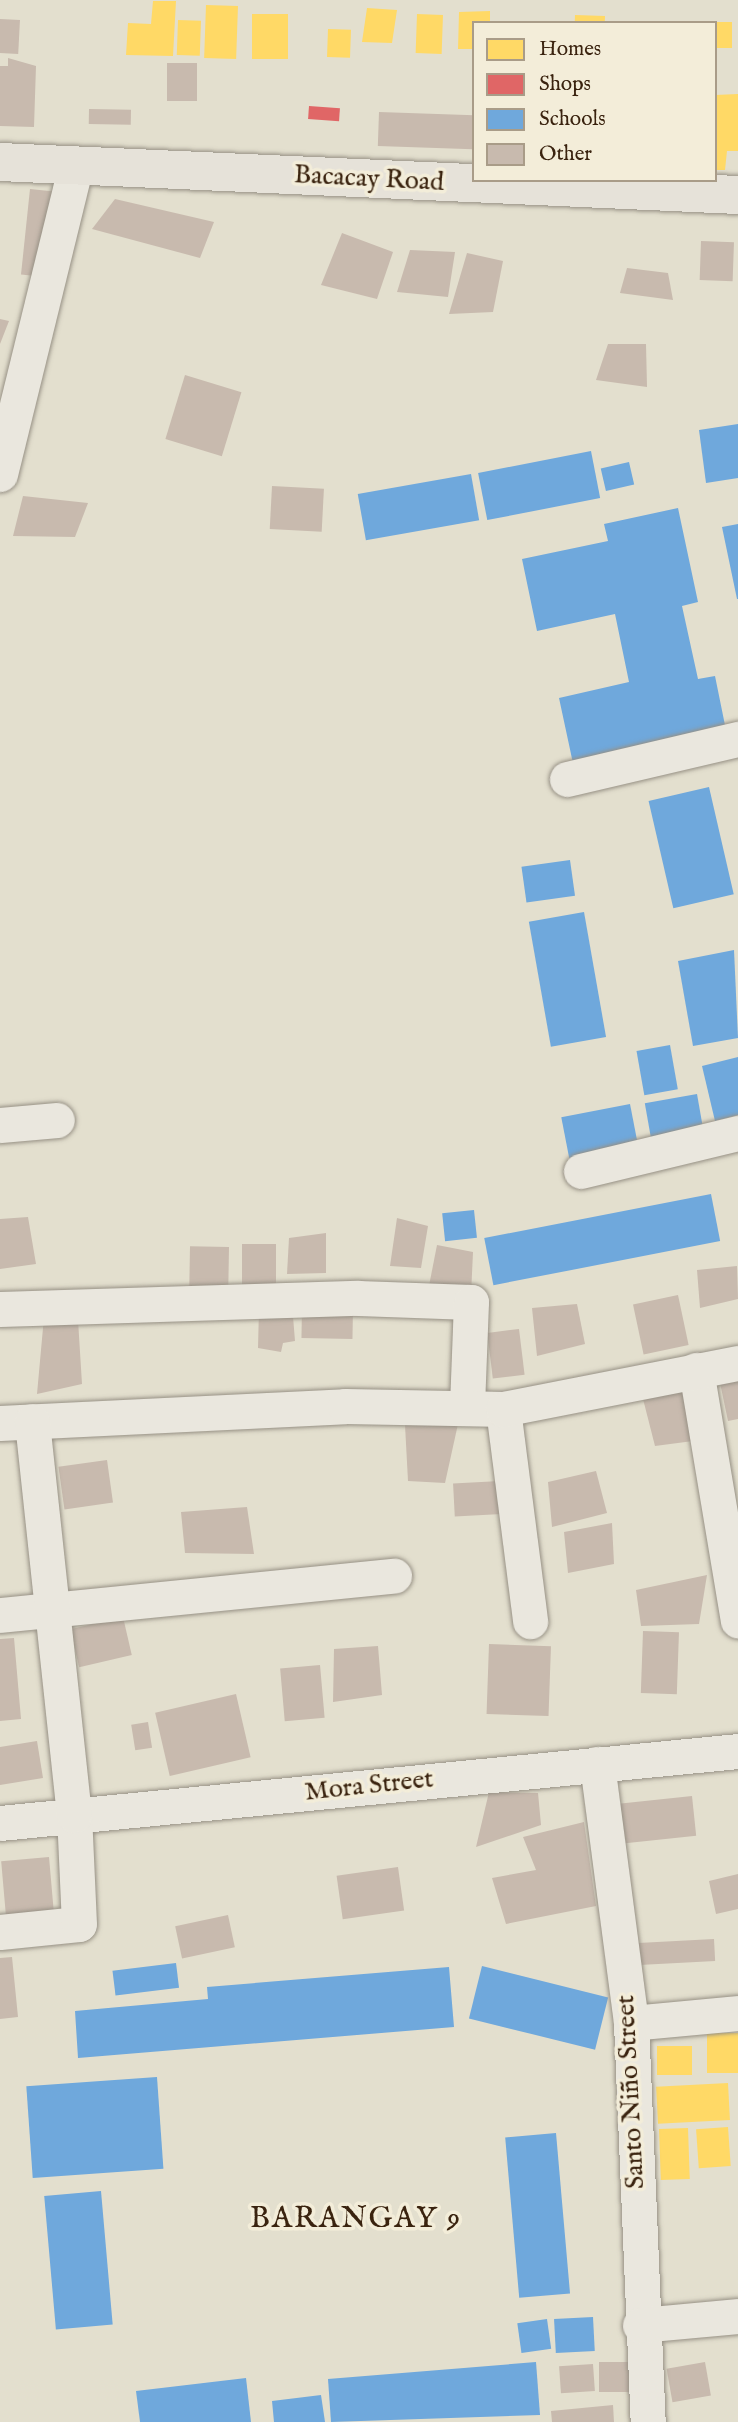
<!DOCTYPE html>
<html>
<head>
<meta charset="utf-8">
<style>
  body { margin:0 }
  #map { position:relative; width:738px; height:2422px; overflow:hidden; background:#e3dfce; font-family:"IM FELL English",serif }
  div>[style] { position:absolute }
  .homes>* { inset:0; background:#ffd966; transform-origin:0 0 }
  .shops>* { inset:0; background:#e06666; transform-origin:0 0 }
  .schools>* { inset:0; background:#6fa8dc; transform-origin:0 0 }
  .building>* { inset:0; background:#c8baae; transform-origin:0 0 }
  .roads { filter:drop-shadow(0 0 2px #979185) drop-shadow(0 0 2px #979185) }
  .minor>* { height:35px; margin:-17.5px; padding:0 17.5px; transform-origin:17.5px; border-radius:17.5px; background:#eae7de }
  .major>* { height:38px; margin:-19px; padding:0 19px; transform-origin:19px; border-radius:19px; background:#e6e2d9 }
  span { translate:-50% -50%; white-space:nowrap; text-align:center; line-height:1.15; -webkit-text-stroke:7px #f3edd9; paint-order:stroke }
  .street-label { font-size:26px; color:#3a230f }
  .quarter-label { font-size:30px; color:#3a230f; letter-spacing:2px }
  .legend { position:absolute; left:472px; top:21px; width:245px; height:161px; box-sizing:border-box; background:#f3edd9; border:2px solid #a99c88; margin:0; padding:9px 12px; list-style:none; font-size:21px; color:#3a230f }
  .legend li { display:flex; align-items:center; gap:14px; height:35px }
  .legend b { width:35px; border:2px solid #a99c88 }
</style>
</head>
<body>
<div id="map">
  <div class="homes">
    <i style="clip-path:polygon(153px 1px,176px 1px,173px 56px,126px 55px,128px 23px,151px 24px)"></i>
    <i style="left:206px;top:5px;width:32px;height:53px;rotate:2deg"></i>
    <i style="clip-path:polygon(367px 8px,397px 10px,392px 43px,362px 42px)"></i>
    <i style="clip-path:polygon(490px 11px,490px 23px,474px 23px,474px 49px,458px 49px,459px 12px)"></i>
    <i style="left:252px;top:14px;width:36px;height:45px"></i>
    <i style="left:417px;top:14px;width:26px;height:39px;rotate:2deg"></i>
    <i style="left:575px;top:15px;width:30px;height:8px;rotate:2deg"></i>
    <i style="left:178px;top:20px;width:23px;height:35px;rotate:2deg"></i>
    <i style="left:732px;top:22px;width:26px;height:17px;rotate:90deg"></i>
    <i style="left:328px;top:29px;width:23px;height:28px;rotate:2deg"></i>
    <i style="clip-path:polygon(738px 94px,738px 151px,727px 151px,725px 170px,715px 170px,715px 95px)"></i>
    <i style="left:738px;top:2033px;width:40px;height:31px;rotate:90deg"></i>
    <i style="left:692px;top:2046px;width:29px;height:35px;rotate:90deg"></i>
    <i style="left:728px;top:2083px;width:37px;height:72px;rotate:87deg"></i>
    <i style="left:728px;top:2127px;width:39px;height:32px;rotate:86deg"></i>
    <i style="left:688px;top:2128px;width:51px;height:29px;rotate:88deg"></i>
  </div>
  <div class="shops">
    <i style="left:309px;top:106px;width:31px;height:13px;rotate:4deg"></i>
  </div>
  <div class="schools">
    <i style="clip-path:polygon(738px 424px,738px 478px,706px 483px,699px 430px)"></i>
    <i style="left:591px;top:451px;width:48px;height:115px;rotate:79deg"></i>
    <i style="left:629px;top:462px;width:23px;height:29px;rotate:77deg"></i>
    <i style="left:471px;top:474px;width:47px;height:115px;rotate:80deg"></i>
    <i style="clip-path:polygon(678px 508px,698px 602px,682px 606px,698px 679px,715px 676px,727px 735px,574px 768px,559px 698px,629px 682px,615px 614px,537px 631px,522px 559px,608px 541px,604px 524px)"></i>
    <i style="clip-path:polygon(738px 524px,738px 599px,737px 599px,722px 527px)"></i>
    <i style="left:709px;top:787px;width:110px;height:62px;rotate:77deg"></i>
    <i style="left:570px;top:860px;width:36px;height:49px;rotate:82deg"></i>
    <i style="left:584px;top:912px;width:127px;height:56px;rotate:80deg"></i>
    <i style="clip-path:polygon(734px 950px,738px 1038px,693px 1046px,678px 961px)"></i>
    <i style="left:670px;top:1045px;width:45px;height:34px;rotate:80deg"></i>
    <i style="clip-path:polygon(738px 1057px,738px 1115px,715px 1121px,702px 1066px)"></i>
    <i style="left:697px;top:1094px;width:40px;height:53px;rotate:80deg"></i>
    <i style="left:630px;top:1104px;width:42px;height:70px;rotate:79deg"></i>
    <i style="left:711px;top:1194px;width:48px;height:231px;rotate:79deg"></i>
    <i style="left:474px;top:1210px;width:28px;height:32px;rotate:84deg"></i>
    <i style="left:176px;top:1963px;width:25px;height:64px;rotate:83deg"></i>
    <i style="left:482px;top:1966px;width:130px;height:54px;rotate:14deg"></i>
    <i style="clip-path:polygon(449px 1967px,454px 2027px,78px 2058px,75px 2011px,208px 1999px,207px 1987px)"></i>
    <i style="left:157px;top:2077px;width:92px;height:131px;rotate:86deg"></i>
    <i style="left:556px;top:2133px;width:161px;height:51px;rotate:85deg"></i>
    <i style="left:101px;top:2191px;width:134px;height:57px;rotate:85deg"></i>
    <i style="left:593px;top:2317px;width:34px;height:39px;rotate:87deg"></i>
    <i style="left:547px;top:2319px;width:30px;height:30px;rotate:82deg"></i>
    <i style="clip-path:polygon(536px 2362px,540px 2415px,331px 2422px,328px 2379px)"></i>
    <i style="clip-path:polygon(246px 2378px,251px 2422px,140px 2422px,136px 2391px)"></i>
    <i style="clip-path:polygon(321px 2395px,325px 2422px,274px 2422px,272px 2401px)"></i>
  </div>
  <div class="building">
    <i style="left:0;top:19px;width:20px;height:34px;rotate:3deg"></i>
    <i style="clip-path:polygon(8px 58px,36px 66px,34px 127px,0 126px,0 66px,8px 66px)"></i>
    <i style="left:167px;top:63px;width:30px;height:38px"></i>
    <i style="left:89px;top:109px;width:42px;height:15px;rotate:1deg"></i>
    <i style="left:379px;top:112px;width:95px;height:34px;rotate:2deg"></i>
    <i style="left:30px;top:189px;width:29px;height:86px;rotate:6deg"></i>
    <i style="clip-path:polygon(115px 199px,214px 222px,200px 258px,92px 229px)"></i>
    <i style="clip-path:polygon(342px 233px,393px 252px,377px 299px,321px 285px)"></i>
    <i style="left:701px;top:241px;width:33px;height:39px;rotate:2deg"></i>
    <i style="clip-path:polygon(410px 250px,455px 252px,448px 297px,397px 292px)"></i>
    <i style="clip-path:polygon(467px 253px,503px 261px,493px 312px,449px 314px)"></i>
    <i style="clip-path:polygon(627px 268px,668px 273px,673px 300px,620px 293px)"></i>
    <i style="clip-path:polygon(0 319px,9px 321px,0 344px)"></i>
    <i style="clip-path:polygon(608px 344px,646px 344px,647px 387px,596px 380px)"></i>
    <i style="left:185px;top:375px;width:59px;height:67px;rotate:17deg"></i>
    <i style="left:272px;top:486px;width:52px;height:43px;rotate:3deg"></i>
    <i style="clip-path:polygon(23px 496px,88px 503px,75px 537px,13px 536px)"></i>
    <i style="clip-path:polygon(28px 1217px,36px 1264px,0 1269px,0 1219px)"></i>
    <i style="clip-path:polygon(397px 1218px,428px 1226px,421px 1268px,390px 1266px)"></i>
    <i style="clip-path:polygon(326px 1233px,326px 1273px,287px 1274px,289px 1238px)"></i>
    <i style="left:242px;top:1244px;width:34px;height:42px"></i>
    <i style="clip-path:polygon(437px 1245px,473px 1252px,471px 1295px,427px 1296px)"></i>
    <i style="left:229px;top:1247px;width:41px;height:39px;rotate:91deg"></i>
    <i style="clip-path:polygon(737px 1266px,738px 1299px,700px 1308px,697px 1270px)"></i>
    <i style="left:678px;top:1295px;width:51px;height:46px;rotate:78deg"></i>
    <i style="clip-path:polygon(292px 1304px,295px 1341px,283px 1343px,281px 1352px,258px 1348px,259px 1308px)"></i>
    <i style="clip-path:polygon(577px 1304px,585px 1344px,537px 1356px,532px 1308px)"></i>
    <i style="left:302px;top:1307px;width:51px;height:31px;rotate:1deg"></i>
    <i style="clip-path:polygon(44px 1317px,78px 1320px,82px 1384px,37px 1394px)"></i>
    <i style="left:519px;top:1329px;width:46px;height:32px;rotate:83deg"></i>
    <i style="clip-path:polygon(738px 1376px,738px 1419px,728px 1421px,719px 1378px)"></i>
    <i style="clip-path:polygon(686px 1386px,693px 1441px,655px 1446px,643px 1399px)"></i>
    <i style="clip-path:polygon(458px 1424px,445px 1483px,408px 1481px,405px 1425px)"></i>
    <i style="left:107px;top:1460px;width:43px;height:49px;rotate:82deg"></i>
    <i style="clip-path:polygon(596px 1471px,607px 1513px,552px 1527px,548px 1482px)"></i>
    <i style="left:500px;top:1481px;width:33px;height:47px;rotate:87deg"></i>
    <i style="clip-path:polygon(247px 1507px,254px 1554px,185px 1553px,181px 1512px)"></i>
    <i style="clip-path:polygon(612px 1523px,614px 1564px,568px 1573px,564px 1532px)"></i>
    <i style="clip-path:polygon(707px 1575px,699px 1624px,641px 1626px,636px 1590px)"></i>
    <i style="left:123px;top:1617px;width:39px;height:54px;rotate:77deg"></i>
    <i style="left:643px;top:1631px;width:36px;height:62px;rotate:2deg"></i>
    <i style="clip-path:polygon(14px 1638px,21px 1719px,0 1721px,0 1639px)"></i>
    <i style="left:489px;top:1644px;width:62px;height:70px;rotate:2deg"></i>
    <i style="clip-path:polygon(378px 1646px,382px 1695px,333px 1702px,334px 1649px)"></i>
    <i style="left:320px;top:1665px;width:53px;height:40px;rotate:85deg"></i>
    <i style="left:236px;top:1694px;width:65px;height:83px;rotate:77deg"></i>
    <i style="left:148px;top:1722px;width:26px;height:17px;rotate:81deg"></i>
    <i style="clip-path:polygon(37px 1741px,43px 1778px,0 1785px,0 1747px)"></i>
    <i style="clip-path:polygon(489px 1792px,538px 1793px,541px 1825px,476px 1847px)"></i>
    <i style="left:692px;top:1796px;width:40px;height:76px;rotate:84deg"></i>
    <i style="clip-path:polygon(584px 1822px,596px 1906px,506px 1924px,492px 1878px,536px 1870px,523px 1837px)"></i>
    <i style="left:49px;top:1857px;width:63px;height:48px;rotate:85deg"></i>
    <i style="left:398px;top:1867px;width:44px;height:62px;rotate:82deg"></i>
    <i style="clip-path:polygon(738px 1874px,738px 1909px,716px 1914px,709px 1881px)"></i>
    <i style="left:228px;top:1915px;width:33px;height:54px;rotate:78deg"></i>
    <i style="left:714px;top:1939px;width:22px;height:76px;rotate:87deg"></i>
    <i style="clip-path:polygon(12px 1957px,18px 2017px,0 2019px,0 1958px)"></i>
    <i style="left:599px;top:2362px;width:39px;height:30px"></i>
    <i style="left:705px;top:2362px;width:34px;height:39px;rotate:80deg"></i>
    <i style="left:593px;top:2364px;width:27px;height:34px;rotate:86deg"></i>
    <i style="clip-path:polygon(613px 2405px,614px 2422px,552px 2422px,551px 2411px)"></i>
  </div>
  <div class="roads">
    <div class="minor">
      <i style="left:0;top:474px;width:318px;rotate:-76.2deg"></i>
      <i style="left:567px;top:779px;width:176px;rotate:-13.2deg"></i>
      <i style="left:0;top:1125px;width:57px;rotate:-5deg"></i>
      <i style="left:581px;top:1171px;width:162px;rotate:-13.6deg"></i>
      <i style="left:0;top:1309px;width:358px;rotate:-1.8deg"></i>
      <i style="left:358px;top:1298px;width:113px;rotate:2deg"></i>
      <i style="left:471px;top:1302px;width:106px;rotate:92.2deg"></i>
      <i style="left:696px;top:1370px;width:254px;rotate:80.5deg"></i>
      <i style="left:503px;top:1409px;width:214px;rotate:82.7deg"></i>
      <i style="left:0;top:1423px;width:345px;rotate:-2.8deg"></i>
      <i style="left:345px;top:1406px;width:158px;rotate:1.1deg"></i>
      <i style="left:503px;top:1409px;width:239px;rotate:-11.1deg"></i>
      <i style="left:0;top:1615px;width:396px;rotate:-5.7deg"></i>
      <i style="left:597px;top:1764px;width:261px;rotate:82.5deg"></i>
      <i style="left:631px;top:2023px;width:399px;rotate:87.6deg"></i>
      <i style="left:0;top:1823px;width:742px;rotate:-5.57deg"></i>
      <i style="left:0;top:1932px;width:79px;rotate:-5.8deg"></i>
      <i style="left:79px;top:1924px;width:109px;rotate:-92.6deg"></i>
      <i style="left:74px;top:1815px;width:396px;rotate:-96.1deg"></i>
      <i style="left:631px;top:2023px;width:107px;rotate:-5.3deg"></i>
      <i style="left:640px;top:2325px;width:98px;rotate:-5.2deg"></i>
    </div>
    <div class="major">
      <i style="left:0;top:162px;width:739px;rotate:2.56deg"></i>
    </div>
  </div>
  <div class="street-label">
    <span style="left:369px;top:179px;rotate:3deg">Bacacay Road</span>
    <span style="left:369px;top:1786px;rotate:-6deg">Mora Street</span>
    <span style="left:631px;top:2092px;rotate:-93deg">Santo Niño Street</span>
  </div>
  <div class="quarter-label">
    <span style="left:356px;top:2219px">BARANGAY 9</span>
  </div>
  <ul class="legend">
  <li><b style="height:19px;background:#ffd966"></b>Homes</li>
  <li><b style="height:19px;background:#e06666"></b>Shops</li>
  <li><b style="height:19px;background:#6fa8dc"></b>Schools</li>
  <li><b style="height:19px;background:#c8baae"></b>Other</li>
  </ul>
</div>
</body>
</html>
